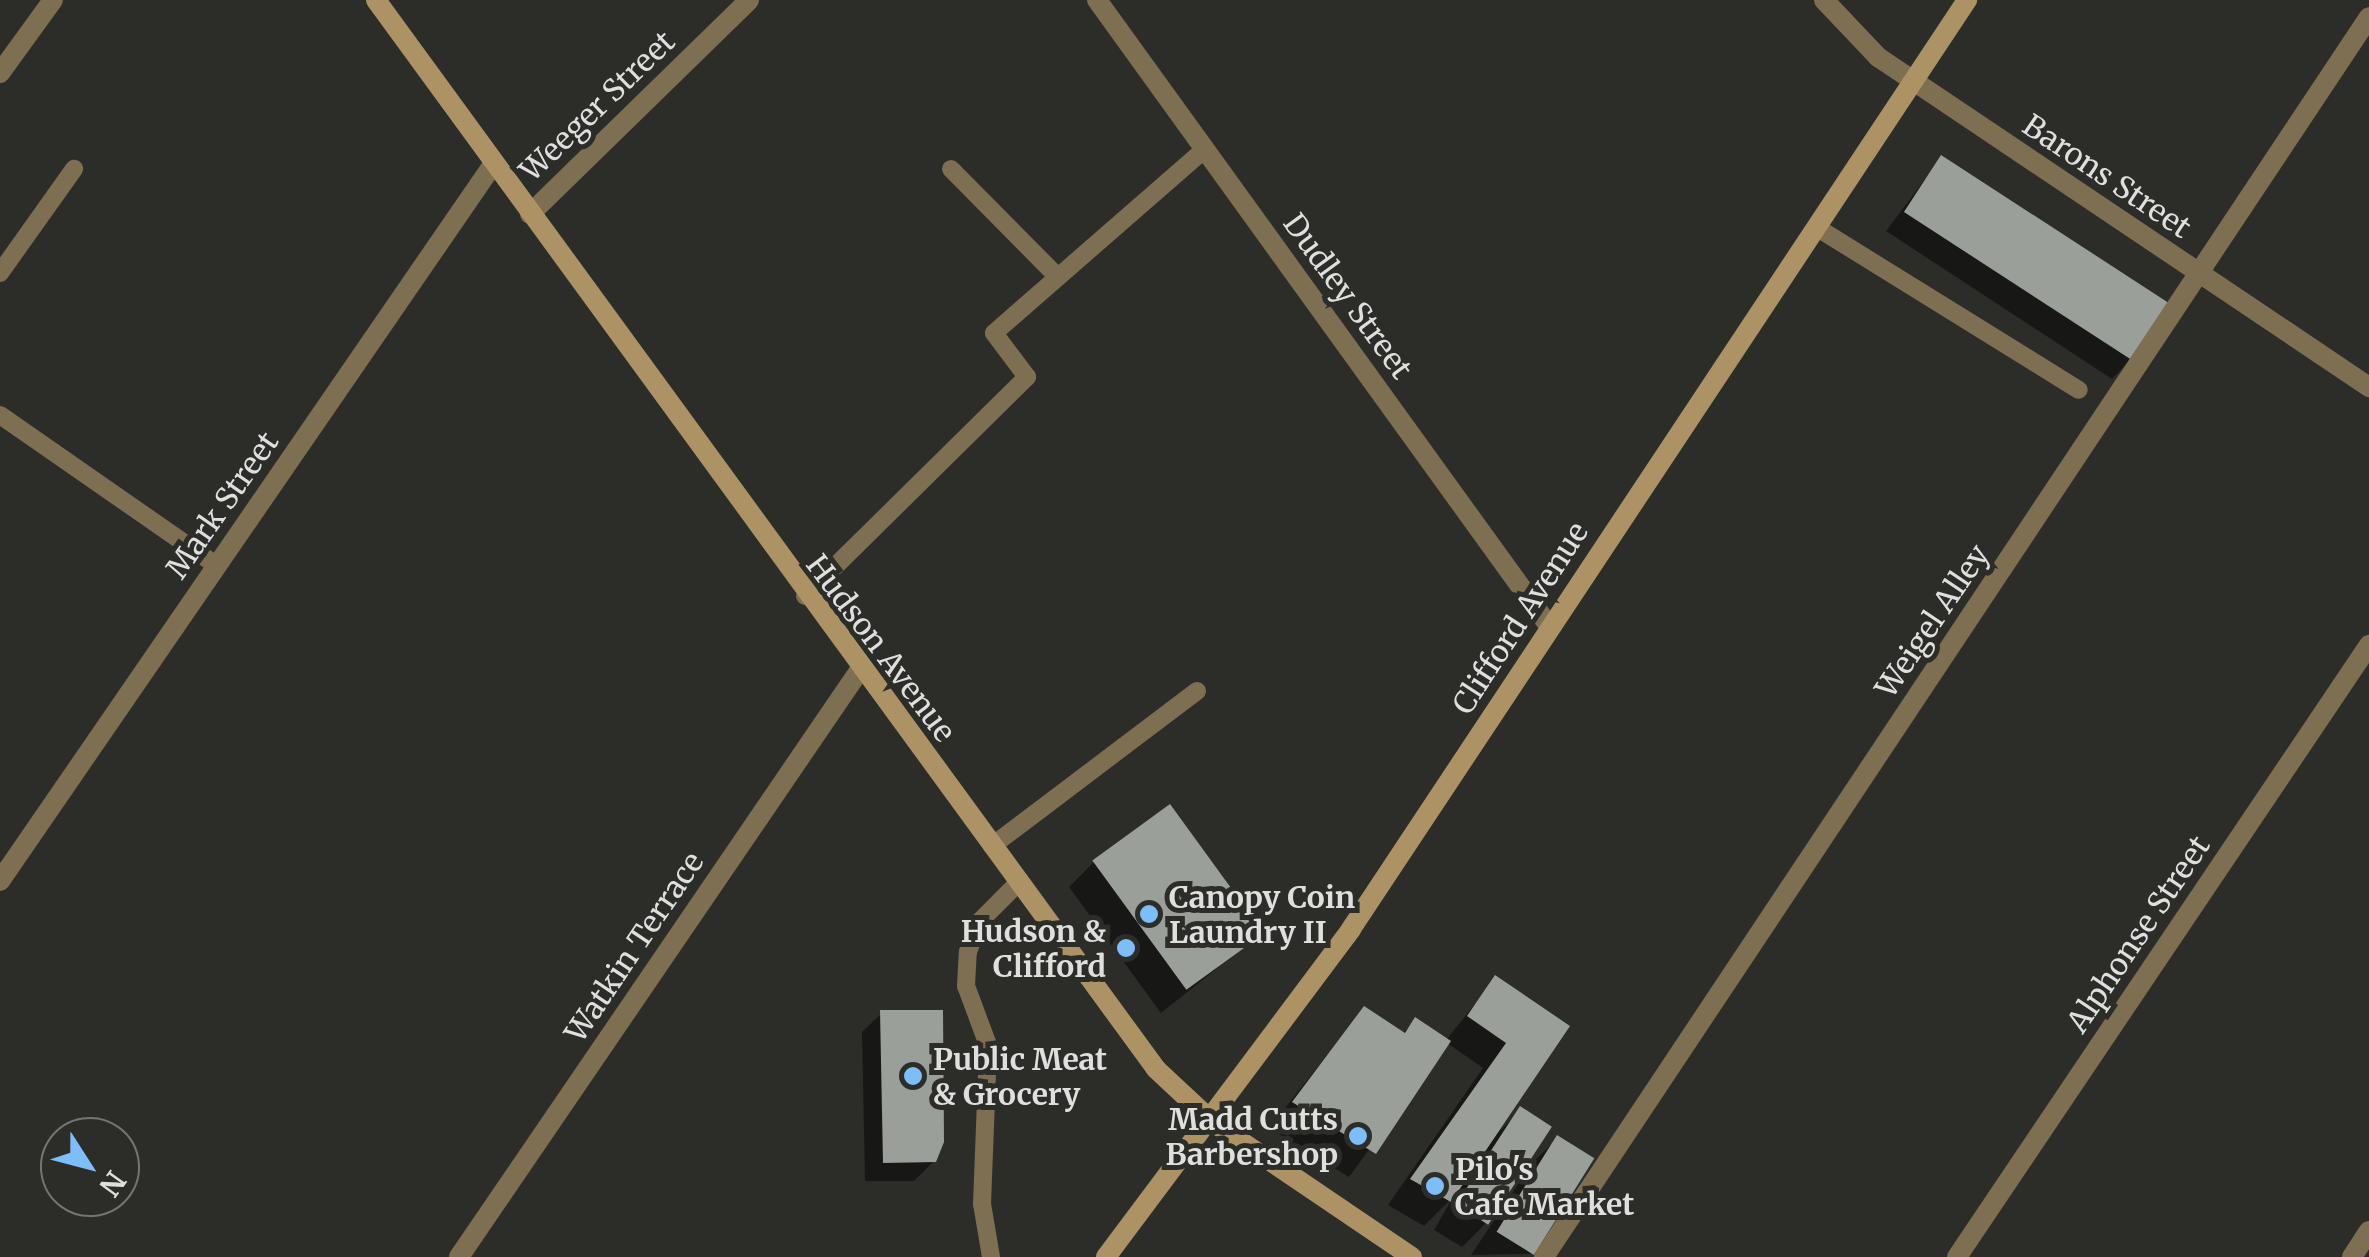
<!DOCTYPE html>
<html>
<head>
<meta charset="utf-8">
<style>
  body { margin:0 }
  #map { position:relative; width:2369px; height:1257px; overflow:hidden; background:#2c2d29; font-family:Merriweather,serif }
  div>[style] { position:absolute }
  .shadow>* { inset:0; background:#0007 }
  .building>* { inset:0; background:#9b9f9a; transform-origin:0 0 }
  .lane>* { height:18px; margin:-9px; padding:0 9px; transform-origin:9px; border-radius:9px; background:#7e6e52 }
  .street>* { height:20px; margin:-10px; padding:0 10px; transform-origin:10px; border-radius:10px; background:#7e6e52 }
  .secondary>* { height:20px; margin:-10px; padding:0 10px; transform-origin:10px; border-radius:10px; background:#ac9265 }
  .dots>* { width:28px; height:28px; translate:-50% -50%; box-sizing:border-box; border:5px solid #2c2d29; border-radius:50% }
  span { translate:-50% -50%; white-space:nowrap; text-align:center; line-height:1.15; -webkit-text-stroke:10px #2c2d29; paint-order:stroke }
  .street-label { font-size:30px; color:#dfdfdd }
  .poi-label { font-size:30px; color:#dfdfdd; font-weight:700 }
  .left { translate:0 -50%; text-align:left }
  .right { translate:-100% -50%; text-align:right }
  .north { position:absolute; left:40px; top:1117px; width:100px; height:100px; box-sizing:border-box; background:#2c2d29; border:2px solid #747471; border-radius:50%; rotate:126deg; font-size:28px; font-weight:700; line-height:40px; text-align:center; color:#dfdfdd }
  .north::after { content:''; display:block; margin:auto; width:35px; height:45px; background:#7dbef9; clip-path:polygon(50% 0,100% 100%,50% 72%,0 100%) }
</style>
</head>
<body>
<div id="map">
  <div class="shadow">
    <i style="clip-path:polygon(1941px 158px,2131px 359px,2112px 379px,1886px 231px)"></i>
    <i style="clip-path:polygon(1094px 862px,1260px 934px,1161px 1013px,1069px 887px)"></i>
    <i style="clip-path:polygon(1496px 978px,1566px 1026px,1498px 1133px,1521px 1110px,1487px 1222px,1462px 1247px,1434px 1230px,1453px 1197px,1424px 1226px,1388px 1205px,1483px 1068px,1447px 1043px,1349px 1177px,1269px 1128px,1364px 1009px,1402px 1034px,1416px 1020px,1446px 1040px)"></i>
    <i style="clip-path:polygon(882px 1013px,934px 1161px,914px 1181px,865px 1181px,862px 1032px)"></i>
    <i style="clip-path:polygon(1558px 1138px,1531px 1254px,1471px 1255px,1533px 1162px)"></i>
  </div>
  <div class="building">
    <i style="left:1941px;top:155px;width:273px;height:68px;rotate:33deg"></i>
    <i style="left:1170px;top:804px;width:160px;height:96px;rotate:54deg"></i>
    <i style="clip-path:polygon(1495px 975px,1570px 1026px,1451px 1202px,1410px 1179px,1506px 1043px,1467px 1016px)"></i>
    <i style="clip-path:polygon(1364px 1006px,1405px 1033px,1415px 1017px,1451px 1041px,1376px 1154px,1292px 1102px)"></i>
    <i style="clip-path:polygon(880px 1010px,943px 1010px,944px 1142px,936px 1162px,883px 1163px)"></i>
    <i style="left:1520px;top:1106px;width:38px;height:117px;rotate:33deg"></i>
    <i style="left:1557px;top:1135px;width:44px;height:114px;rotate:32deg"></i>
  </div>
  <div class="lane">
    <i style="left:951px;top:169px;width:145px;rotate:45.3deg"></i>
    <i style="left:1816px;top:227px;width:309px;rotate:31.8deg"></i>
    <i style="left:0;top:273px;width:128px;rotate:-54.6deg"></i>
    <i style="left:0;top:415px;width:264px;rotate:34.8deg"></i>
    <i style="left:805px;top:596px;width:312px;rotate:-44.6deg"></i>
    <i style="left:1027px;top:377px;width:55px;rotate:-126.9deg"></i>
    <i style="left:994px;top:333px;width:280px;rotate:-41.1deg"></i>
    <i style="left:992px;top:846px;width:257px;rotate:-37.1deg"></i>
    <i style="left:991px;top:1257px;width:54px;rotate:-99.6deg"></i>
    <i style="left:982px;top:1204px;width:159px;rotate:-87.8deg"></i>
    <i style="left:988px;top:1045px;width:63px;rotate:-110.4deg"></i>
    <i style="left:966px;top:986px;width:34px;rotate:-87deg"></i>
    <i style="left:968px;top:952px;width:32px;rotate:-70deg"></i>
    <i style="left:979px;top:922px;width:57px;rotate:-45deg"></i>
  </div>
  <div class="street">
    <i style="left:1097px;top:0;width:772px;rotate:54.17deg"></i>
    <i style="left:1824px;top:0;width:79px;rotate:46.5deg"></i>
    <i style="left:1878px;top:57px;width:592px;rotate:33.9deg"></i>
    <i style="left:0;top:73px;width:90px;rotate:-54deg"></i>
    <i style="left:530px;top:214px;width:306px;rotate:-44.3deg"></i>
    <i style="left:0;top:881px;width:872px;rotate:-55.47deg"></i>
    <i style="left:459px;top:1257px;width:710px;rotate:-55.68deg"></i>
    <i style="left:1544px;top:1257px;width:1489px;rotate:-56.36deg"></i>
    <i style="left:1957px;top:1257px;width:738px;rotate:-56.05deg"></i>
    <i style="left:2352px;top:1257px;width:31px;rotate:-57deg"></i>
  </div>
  <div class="secondary">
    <i style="left:376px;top:0;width:1323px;rotate:53.88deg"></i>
    <i style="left:1156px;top:1069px;width:79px;rotate:43deg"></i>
    <i style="left:1214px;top:1123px;width:239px;rotate:34.1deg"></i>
    <i style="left:1106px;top:1257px;width:409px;rotate:-53.2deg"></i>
    <i style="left:1351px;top:929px;width:1115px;rotate:-56.45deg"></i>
  </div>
  <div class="dots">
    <i style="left:1149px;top:914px;background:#7dbef9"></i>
    <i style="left:1126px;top:948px;background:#7dbef9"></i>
    <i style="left:913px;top:1076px;background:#7dbef9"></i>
    <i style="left:1358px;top:1136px;background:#7dbef9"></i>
    <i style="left:1435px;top:1186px;background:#7dbef9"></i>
  </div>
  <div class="street-label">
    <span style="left:597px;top:106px;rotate:-44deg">Weeger Street</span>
    <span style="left:2107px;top:176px;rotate:34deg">Barons Street</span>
    <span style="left:1348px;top:296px;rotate:54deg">Dudley Street</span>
    <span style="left:222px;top:505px;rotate:-55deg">Mark Street</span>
    <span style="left:1520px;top:618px;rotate:-57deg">Clifford Avenue</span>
    <span style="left:1932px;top:621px;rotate:-56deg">Weigel Alley</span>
    <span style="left:881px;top:648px;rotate:53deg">Hudson Avenue</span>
    <span style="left:2138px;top:934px;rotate:-56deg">Alphonse Street</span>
    <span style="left:634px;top:947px;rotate:-56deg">Watkin Terrace</span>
  </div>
  <div class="poi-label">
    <span class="left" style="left:1169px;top:914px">Canopy Coin<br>Laundry II</span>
    <span class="right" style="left:1106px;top:948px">Hudson &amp;<br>Clifford</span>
    <span class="left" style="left:933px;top:1076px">Public Meat<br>&amp; Grocery</span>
    <span class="right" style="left:1338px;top:1136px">Madd Cutts<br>Barbershop</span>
    <span class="left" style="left:1455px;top:1186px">Pilo's<br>Cafe Market</span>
  </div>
  <div class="north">N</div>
</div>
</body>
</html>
